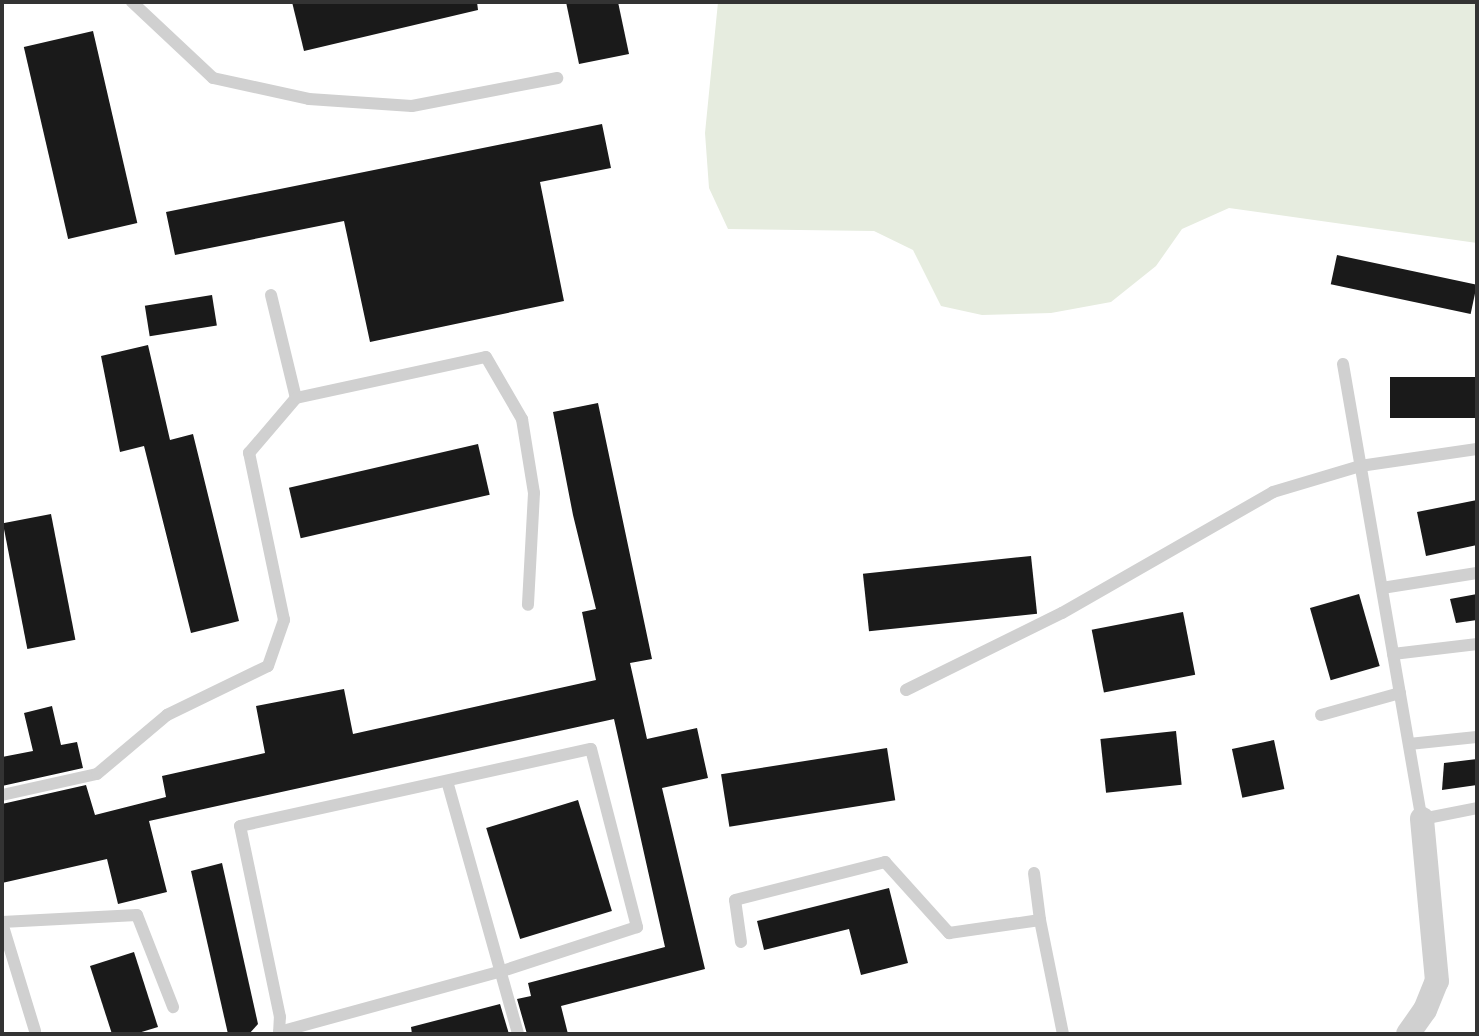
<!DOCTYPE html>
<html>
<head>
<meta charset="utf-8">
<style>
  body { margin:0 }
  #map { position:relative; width:1479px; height:1036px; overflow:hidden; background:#fff; font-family:Roboto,sans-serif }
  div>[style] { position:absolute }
  .green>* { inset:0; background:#e6ecdf }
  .building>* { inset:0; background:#1a1a1a; transform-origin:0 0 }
  .service>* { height:12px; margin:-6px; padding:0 6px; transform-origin:6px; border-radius:6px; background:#d0d0d0 }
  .minor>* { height:24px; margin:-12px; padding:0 12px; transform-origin:12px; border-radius:12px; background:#d0d0d0 }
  span { translate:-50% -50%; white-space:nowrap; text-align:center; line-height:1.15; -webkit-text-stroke:7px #fff; paint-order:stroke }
  .frame { position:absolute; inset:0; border:4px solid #333; pointer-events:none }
</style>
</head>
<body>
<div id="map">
  <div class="green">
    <i style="clip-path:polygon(718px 2px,1477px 2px,1477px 243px,1229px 208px,1182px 229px,1156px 266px,1111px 302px,1051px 313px,982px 315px,941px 306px,913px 250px,874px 231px,728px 229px,709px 188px,705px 133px)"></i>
  </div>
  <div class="building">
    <i style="clip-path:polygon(292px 2px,477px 2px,478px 10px,304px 51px)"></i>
    <i style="clip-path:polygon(566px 2px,618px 2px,629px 54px,579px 64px)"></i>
    <i style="left:93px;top:31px;width:197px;height:71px;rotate:77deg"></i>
    <i style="clip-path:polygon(602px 124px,611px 168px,540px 182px,564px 301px,370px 342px,344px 221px,175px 255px,166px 212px)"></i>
    <i style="left:1337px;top:255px;width:143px;height:30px;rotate:12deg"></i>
    <i style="left:212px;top:295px;width:31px;height:68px;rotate:81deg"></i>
    <i style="clip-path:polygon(148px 345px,170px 440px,193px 434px,239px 621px,191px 633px,144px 446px,120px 452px,101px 356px)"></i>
    <i style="left:1477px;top:377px;width:41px;height:87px;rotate:90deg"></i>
    <i style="clip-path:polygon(598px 403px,652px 659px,630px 663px,647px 739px,697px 728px,708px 778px,662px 788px,705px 969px,561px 1006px,568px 1034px,527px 1034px,517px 999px,531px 996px,528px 983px,665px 947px,614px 719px,149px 821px,167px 892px,118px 904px,107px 859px,2px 883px,2px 804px,86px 785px,95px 815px,166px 797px,162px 776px,265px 753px,256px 706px,344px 689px,353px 734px,596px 680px,582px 612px,596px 609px,573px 515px,553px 412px)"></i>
    <i style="left:478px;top:444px;width:52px;height:194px;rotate:77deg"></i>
    <i style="clip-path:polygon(1477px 500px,1477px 545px,1426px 556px,1417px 512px)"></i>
    <i style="left:51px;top:514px;width:128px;height:49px;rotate:79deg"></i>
    <i style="left:1031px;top:556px;width:58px;height:169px;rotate:84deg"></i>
    <i style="left:1359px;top:594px;width:75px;height:51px;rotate:74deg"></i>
    <i style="clip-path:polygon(1477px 594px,1477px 620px,1456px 623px,1450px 599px)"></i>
    <i style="left:1183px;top:612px;width:64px;height:93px;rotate:79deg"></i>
    <i style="clip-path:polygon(52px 706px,61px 745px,77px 742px,83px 768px,2px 786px,2px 757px,33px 751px,24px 713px)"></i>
    <i style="left:1176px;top:731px;width:54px;height:76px;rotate:84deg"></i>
    <i style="left:1274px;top:740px;width:50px;height:43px;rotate:78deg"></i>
    <i style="left:887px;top:748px;width:53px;height:168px;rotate:81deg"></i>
    <i style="clip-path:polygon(1477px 759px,1477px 785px,1442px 790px,1444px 763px)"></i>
    <i style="left:578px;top:800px;width:116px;height:96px;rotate:73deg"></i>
    <i style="clip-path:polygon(222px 863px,258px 1024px,249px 1034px,228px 1034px,191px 871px)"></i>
    <i style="clip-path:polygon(889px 888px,908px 963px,861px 975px,849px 929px,764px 950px,757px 921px)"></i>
    <i style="clip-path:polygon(134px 952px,158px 1027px,135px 1034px,112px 1034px,90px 966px)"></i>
    <i style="clip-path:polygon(500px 1004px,509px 1034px,412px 1034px,411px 1027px)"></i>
  </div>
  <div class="service">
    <i style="left:132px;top:2px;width:111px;rotate:43.2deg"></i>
    <i style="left:213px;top:78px;width:98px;rotate:12.3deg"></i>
    <i style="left:309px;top:99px;width:103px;rotate:3.9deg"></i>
    <i style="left:412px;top:106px;width:148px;rotate:-10.9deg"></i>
    <i style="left:271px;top:295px;width:106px;rotate:76.4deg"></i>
    <i style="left:1343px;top:364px;width:462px;rotate:80.2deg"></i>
    <i style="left:1422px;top:819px;width:56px;rotate:-11.3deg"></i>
    <i style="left:1382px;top:588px;width:96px;rotate:-9deg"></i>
    <i style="left:1393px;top:654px;width:85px;rotate:-6.8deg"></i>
    <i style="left:906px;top:690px;width:174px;rotate:-26.3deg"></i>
    <i style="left:1062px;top:613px;width:243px;rotate:-29.8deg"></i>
    <i style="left:1273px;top:492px;width:91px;rotate:-16.6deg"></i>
    <i style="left:1360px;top:466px;width:118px;rotate:-8.3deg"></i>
    <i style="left:1321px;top:715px;width:82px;rotate:-15.6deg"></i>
    <i style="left:1409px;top:744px;width:68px;rotate:-5.9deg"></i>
    <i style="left:447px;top:781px;width:263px;rotate:74.3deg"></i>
    <i style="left:2px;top:795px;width:97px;rotate:-12.5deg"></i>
    <i style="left:97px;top:774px;width:92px;rotate:-40.1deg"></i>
    <i style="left:167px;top:715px;width:112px;rotate:-25.9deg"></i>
    <i style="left:268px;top:666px;width:49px;rotate:-70.8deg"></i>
    <i style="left:284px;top:620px;width:171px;rotate:-101.8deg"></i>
    <i style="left:249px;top:453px;width:72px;rotate:-49.5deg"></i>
    <i style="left:296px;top:398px;width:194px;rotate:-12.2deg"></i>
    <i style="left:486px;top:357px;width:72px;rotate:59.9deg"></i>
    <i style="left:522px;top:419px;width:75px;rotate:80.8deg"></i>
    <i style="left:534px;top:493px;width:112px;rotate:93.1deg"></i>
    <i style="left:1034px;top:873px;width:47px;rotate:82.7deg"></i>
    <i style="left:2px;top:922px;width:135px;rotate:-3deg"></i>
    <i style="left:137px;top:915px;width:99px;rotate:68.6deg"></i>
    <i style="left:2px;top:923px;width:113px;rotate:73deg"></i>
    <i style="left:741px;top:942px;width:42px;rotate:-98.1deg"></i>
    <i style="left:735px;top:900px;width:155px;rotate:-14.2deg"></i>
    <i style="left:885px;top:862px;width:96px;rotate:48deg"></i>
    <i style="left:949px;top:933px;width:92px;rotate:-8.1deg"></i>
    <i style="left:1040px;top:920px;width:116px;rotate:78.6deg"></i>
    <i style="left:279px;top:1034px;width:17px;rotate:-87deg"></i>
    <i style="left:280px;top:1017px;width:195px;rotate:-101.8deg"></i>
    <i style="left:240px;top:826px;width:359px;rotate:-12.4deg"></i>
    <i style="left:591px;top:749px;width:184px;rotate:75.5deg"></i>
    <i style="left:637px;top:927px;width:142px;rotate:161.9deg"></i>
    <i style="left:502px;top:971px;width:231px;rotate:164.7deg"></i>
  </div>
  <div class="minor">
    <i style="left:1408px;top:1034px;width:29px;rotate:-55deg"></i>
    <i style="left:1425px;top:1010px;width:31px;rotate:-68deg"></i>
    <i style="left:1437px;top:981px;width:163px;rotate:-95.3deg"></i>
  </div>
  <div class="frame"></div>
</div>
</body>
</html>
